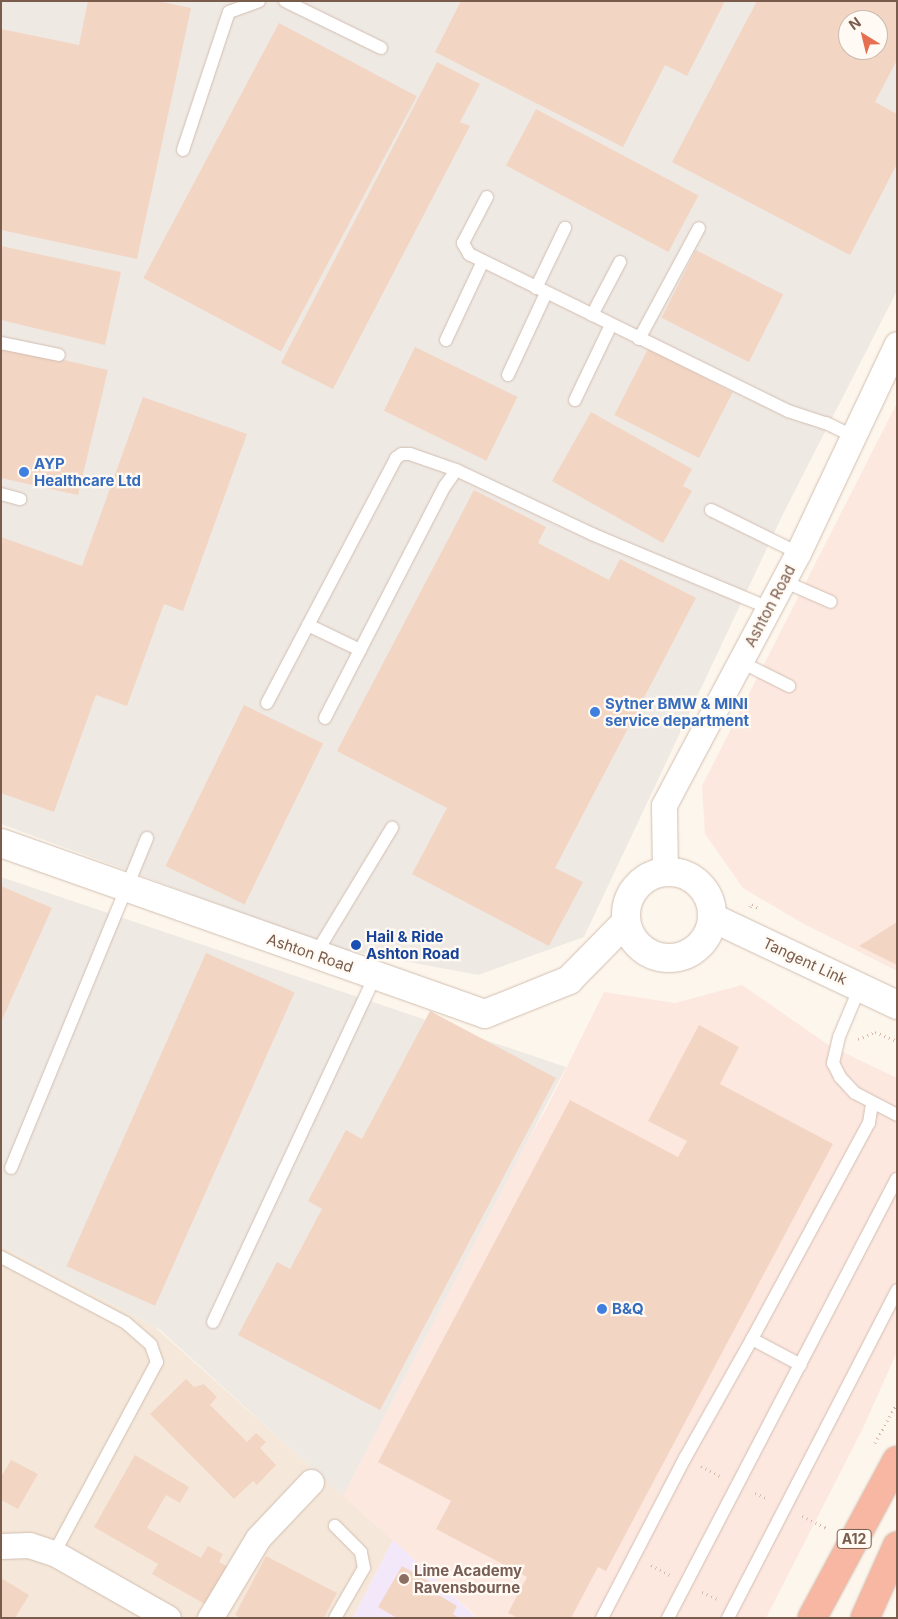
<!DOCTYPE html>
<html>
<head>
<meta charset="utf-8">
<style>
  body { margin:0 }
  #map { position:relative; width:898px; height:1619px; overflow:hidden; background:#fdf6ec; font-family:Inter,sans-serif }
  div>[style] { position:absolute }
  .residential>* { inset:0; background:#f5e8da }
  .commercial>* { inset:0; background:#fde8e0 }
  .industrial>* { inset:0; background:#efe9e4 }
  .education>* { inset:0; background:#f3e8fa }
  .building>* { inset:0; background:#f3d5c3; transform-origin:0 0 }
  .path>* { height:3px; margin-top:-1.5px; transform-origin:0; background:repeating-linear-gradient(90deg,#d9b8a5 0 1px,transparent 0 5px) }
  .roads { filter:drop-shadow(0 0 1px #d1beb0) drop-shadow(0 0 1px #d1beb0) }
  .lane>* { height:12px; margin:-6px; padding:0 6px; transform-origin:6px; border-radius:6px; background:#fff }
  .street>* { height:25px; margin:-12.5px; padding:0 12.5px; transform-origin:12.5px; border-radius:12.5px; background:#fff }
  .secondary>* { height:28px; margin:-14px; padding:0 14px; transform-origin:14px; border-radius:14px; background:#fff }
  .secondary>.ring { margin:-14px; padding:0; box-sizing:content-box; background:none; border:28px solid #fff; border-radius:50% }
  .highway>* { height:28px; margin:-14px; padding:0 14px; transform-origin:14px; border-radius:14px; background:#f7b7a3 }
  .dots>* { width:14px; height:14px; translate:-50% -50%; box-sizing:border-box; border:2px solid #fffaf3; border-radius:50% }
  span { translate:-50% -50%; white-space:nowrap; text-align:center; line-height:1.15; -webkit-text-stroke:4.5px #fffaf3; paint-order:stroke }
  .shield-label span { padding:1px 4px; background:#fffaf3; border:1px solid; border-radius:4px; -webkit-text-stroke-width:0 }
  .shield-label { font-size:14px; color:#7a5c4d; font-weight:700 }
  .shop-label { font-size:15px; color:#366cbe; font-weight:700 }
  .left { translate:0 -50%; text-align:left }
  .street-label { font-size:15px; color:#7a5c4d }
  .transit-label { font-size:15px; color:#164399; font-weight:700 }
  .education-label { font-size:15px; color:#785e54; font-weight:700 }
  .frame { position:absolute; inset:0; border:2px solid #7a5c4d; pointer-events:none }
  .north { position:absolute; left:838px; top:10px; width:50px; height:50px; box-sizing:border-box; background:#fffaf3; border:1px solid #cabbb1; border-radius:50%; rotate:324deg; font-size:14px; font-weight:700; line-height:20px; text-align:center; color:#7a5c4d }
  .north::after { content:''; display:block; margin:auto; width:18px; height:22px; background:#e76f51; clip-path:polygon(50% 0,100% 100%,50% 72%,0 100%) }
</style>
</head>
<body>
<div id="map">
  <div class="residential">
    <i style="clip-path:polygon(1px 1246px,155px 1327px,393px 1540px,353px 1618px,1px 1618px)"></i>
  </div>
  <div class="commercial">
    <i style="clip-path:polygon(897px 403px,897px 971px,804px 924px,743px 888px,705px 834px,702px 786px)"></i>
    <i style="clip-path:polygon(742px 985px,830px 1046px,897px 1078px,897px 1352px,863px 1428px,766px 1618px,478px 1618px,343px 1496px,447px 1295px,495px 1196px,546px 1109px,604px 992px,675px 1003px)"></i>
  </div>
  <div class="industrial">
    <i style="clip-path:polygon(evenodd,1px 1px,897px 1px,897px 291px,783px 514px,584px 937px,478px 975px,340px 949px,1px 824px,1px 1px,848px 20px,878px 20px,878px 50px,848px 50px,848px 20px)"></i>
    <i style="clip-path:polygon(1px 877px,566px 1067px,343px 1496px,159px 1329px,1px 1246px)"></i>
  </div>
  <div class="education">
    <i style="clip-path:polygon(393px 1540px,477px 1618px,353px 1618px)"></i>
  </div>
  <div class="building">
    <i style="clip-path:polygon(88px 1px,157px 1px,191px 8px,137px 259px,1px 230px,1px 29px,79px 45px)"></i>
    <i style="clip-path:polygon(461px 1px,725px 1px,687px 76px,665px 65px,623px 147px,435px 52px)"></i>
    <i style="clip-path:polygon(evenodd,757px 1px,897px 2px,897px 60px,875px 102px,897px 114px,897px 164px,850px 255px,672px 162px,757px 1px,848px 20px,878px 20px,878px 50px,848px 50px,848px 20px)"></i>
    <i style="left:279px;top:23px;width:156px;height:289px;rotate:28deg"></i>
    <i style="clip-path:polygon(437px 62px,480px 84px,460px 122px,470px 126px,333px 389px,281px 363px)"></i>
    <i style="left:536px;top:109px;width:184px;height:64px;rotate:28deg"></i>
    <i style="clip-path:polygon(1px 246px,121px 272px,105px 345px,1px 320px)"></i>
    <i style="left:696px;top:250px;width:98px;height:76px;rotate:27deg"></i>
    <i style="clip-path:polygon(1px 346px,108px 370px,78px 495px,1px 478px)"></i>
    <i style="left:415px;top:347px;width:114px;height:71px;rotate:26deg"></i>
    <i style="left:648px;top:349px;width:95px;height:74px;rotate:27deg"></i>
    <i style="clip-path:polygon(143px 397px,247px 434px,183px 611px,164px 604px,127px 706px,96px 695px,54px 812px,1px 793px,1px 537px,82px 566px)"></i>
    <i style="clip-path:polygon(591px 412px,692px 469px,683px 486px,692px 491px,663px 543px,552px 481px)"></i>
    <i style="clip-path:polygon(474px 490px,546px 527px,538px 543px,609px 580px,620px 559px,696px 598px,555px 868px,583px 882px,549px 946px,412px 874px,447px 808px,337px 751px)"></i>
    <i style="left:244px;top:705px;width:88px;height:179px;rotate:26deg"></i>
    <i style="clip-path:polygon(1px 886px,52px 908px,1px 1022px)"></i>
    <i style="clip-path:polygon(897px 922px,897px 965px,859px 946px)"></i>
    <i style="left:206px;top:953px;width:97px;height:343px;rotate:24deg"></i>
    <i style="clip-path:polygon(430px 1011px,556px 1078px,380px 1410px,238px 1335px,277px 1262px,290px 1269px,322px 1209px,308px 1201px,346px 1130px,362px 1139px)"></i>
    <i style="clip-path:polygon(699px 1025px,739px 1047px,720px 1084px,833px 1144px,606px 1571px,598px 1567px,571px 1618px,518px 1618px,508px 1613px,527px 1577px,436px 1529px,451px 1501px,378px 1462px,570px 1100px,678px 1157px,687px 1141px,648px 1121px)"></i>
    <i style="clip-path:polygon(186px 1379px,194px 1387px,204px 1384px,217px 1397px,210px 1405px,247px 1442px,256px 1433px,266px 1442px,260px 1448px,276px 1465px,257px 1485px,253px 1481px,234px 1499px,150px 1414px)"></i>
    <i style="clip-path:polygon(135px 1455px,189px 1487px,180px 1503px,166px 1495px,147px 1528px,201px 1558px,208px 1546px,223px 1554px,219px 1562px,232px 1569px,210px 1607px,152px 1574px,158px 1564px,94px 1527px)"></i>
    <i style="clip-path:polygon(11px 1460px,38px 1474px,18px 1509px,1px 1500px,1px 1477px)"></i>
    <i style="clip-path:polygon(266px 1556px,337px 1593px,324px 1618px,241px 1618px,235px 1615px)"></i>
    <i style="clip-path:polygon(402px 1566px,430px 1582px,427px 1588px,457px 1606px,453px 1614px,459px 1618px,397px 1618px,378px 1607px)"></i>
    <i style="clip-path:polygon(1px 1578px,29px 1595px,15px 1618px,1px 1618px)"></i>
  </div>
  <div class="path">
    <i style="left:750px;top:907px;width:4px;rotate:-56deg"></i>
    <i style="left:752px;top:904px;width:9px;rotate:32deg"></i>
    <i style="left:858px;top:1039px;width:18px;rotate:-22deg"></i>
    <i style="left:875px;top:1032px;width:24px;rotate:22deg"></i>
    <i style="left:875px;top:1443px;width:46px;rotate:-61.2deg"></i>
    <i style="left:701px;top:1466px;width:21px;rotate:28deg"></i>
    <i style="left:755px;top:1493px;width:14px;rotate:25deg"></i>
    <i style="left:802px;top:1516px;width:30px;rotate:26deg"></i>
    <i style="left:651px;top:1565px;width:21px;rotate:28deg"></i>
    <i style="left:702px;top:1592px;width:17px;rotate:25deg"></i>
  </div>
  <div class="roads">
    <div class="lane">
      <i style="left:285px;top:1px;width:107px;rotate:26.1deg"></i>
      <i style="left:183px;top:150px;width:145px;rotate:-71.6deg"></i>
      <i style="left:229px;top:12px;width:32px;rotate:-20deg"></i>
      <i style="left:487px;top:197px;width:52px;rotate:117.6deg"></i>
      <i style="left:463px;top:243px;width:13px;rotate:61deg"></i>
      <i style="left:469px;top:254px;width:356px;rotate:26.2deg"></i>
      <i style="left:788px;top:411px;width:40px;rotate:18deg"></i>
      <i style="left:826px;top:423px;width:30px;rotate:26deg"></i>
      <i style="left:536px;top:288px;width:67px;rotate:-64.2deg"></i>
      <i style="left:592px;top:315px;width:60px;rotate:-62.2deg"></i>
      <i style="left:639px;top:339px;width:126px;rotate:-61.6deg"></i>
      <i style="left:446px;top:340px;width:87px;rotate:-64.9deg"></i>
      <i style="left:1px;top:343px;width:59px;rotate:11.7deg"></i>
      <i style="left:508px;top:375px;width:90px;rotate:-65.1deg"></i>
      <i style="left:575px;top:400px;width:83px;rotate:-64.4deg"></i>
      <i style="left:1px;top:494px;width:20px;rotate:15deg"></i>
      <i style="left:711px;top:510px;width:97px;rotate:26.3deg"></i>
      <i style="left:783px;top:581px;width:52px;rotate:23.6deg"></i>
      <i style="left:308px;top:625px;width:58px;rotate:25.7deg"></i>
      <i style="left:741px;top:662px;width:54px;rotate:26.6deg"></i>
      <i style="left:267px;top:703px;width:277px;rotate:-62.2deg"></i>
      <i style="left:396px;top:458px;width:7px;rotate:-34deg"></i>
      <i style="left:402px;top:454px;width:8px"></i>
      <i style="left:410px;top:454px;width:49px;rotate:19.2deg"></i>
      <i style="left:325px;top:718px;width:261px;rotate:-62.7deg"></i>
      <i style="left:445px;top:486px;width:19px;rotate:-55deg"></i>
      <i style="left:456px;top:470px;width:150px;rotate:25.2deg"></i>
      <i style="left:592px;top:534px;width:192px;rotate:22.7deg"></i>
      <i style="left:315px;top:955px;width:149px;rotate:-58.8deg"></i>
      <i style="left:860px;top:987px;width:54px;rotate:112.8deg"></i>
      <i style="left:839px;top:1037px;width:27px;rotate:103deg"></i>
      <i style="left:833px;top:1063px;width:16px;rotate:63deg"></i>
      <i style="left:840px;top:1077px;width:22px;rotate:47deg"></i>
      <i style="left:855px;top:1093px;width:47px;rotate:27.6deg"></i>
      <i style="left:11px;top:1168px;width:357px;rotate:-67.6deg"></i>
      <i style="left:1px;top:1257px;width:141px;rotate:27.8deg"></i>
      <i style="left:126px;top:1323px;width:33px;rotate:41deg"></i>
      <i style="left:151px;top:1345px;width:18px;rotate:71deg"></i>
      <i style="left:157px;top:1362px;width:217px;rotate:118.3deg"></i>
      <i style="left:213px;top:1322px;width:382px;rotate:-64.9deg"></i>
      <i style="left:752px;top:1339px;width:55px;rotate:28deg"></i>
      <i style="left:335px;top:1618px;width:58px;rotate:-59.9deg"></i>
      <i style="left:364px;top:1568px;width:16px;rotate:-101deg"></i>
      <i style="left:361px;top:1552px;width:37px;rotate:-135deg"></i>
      <i style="left:602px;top:1618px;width:180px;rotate:-62.6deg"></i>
      <i style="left:685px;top:1458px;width:137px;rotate:-60.6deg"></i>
      <i style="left:752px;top:1339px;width:246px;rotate:-61.6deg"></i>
      <i style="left:869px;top:1123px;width:20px;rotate:-81deg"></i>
      <i style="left:668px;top:1618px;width:495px;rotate:-62.5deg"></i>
      <i style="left:728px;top:1618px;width:369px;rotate:-62.7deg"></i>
    </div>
    <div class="street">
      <i style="left:665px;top:871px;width:66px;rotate:-90.9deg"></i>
      <i style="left:664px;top:805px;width:285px;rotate:-62deg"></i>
      <i style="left:798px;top:553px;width:231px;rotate:-64.7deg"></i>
      <i style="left:1px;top:1546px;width:28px;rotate:-2deg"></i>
      <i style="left:29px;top:1545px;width:26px;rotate:18deg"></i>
      <i style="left:54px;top:1553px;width:131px;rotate:29.7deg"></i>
      <i style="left:210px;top:1618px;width:93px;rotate:-59deg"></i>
      <i style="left:258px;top:1538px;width:77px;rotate:-46.6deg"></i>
    </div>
    <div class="secondary">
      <i style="left:1px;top:843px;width:513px;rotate:19.46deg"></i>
      <i style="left:485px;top:1014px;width:91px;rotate:-22deg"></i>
      <i style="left:569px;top:980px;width:81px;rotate:-45.5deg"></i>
      <i class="ring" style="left:626px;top:872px;width:58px;height:58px"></i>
      <i style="left:713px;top:918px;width:204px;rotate:25.3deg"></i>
    </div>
    <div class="highway">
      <i style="left:812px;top:1618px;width:179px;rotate:-61.7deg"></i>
      <i style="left:865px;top:1618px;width:79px;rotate:-66deg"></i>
    </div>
  </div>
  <div class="dots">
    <i style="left:24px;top:472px;background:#3f7fe0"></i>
    <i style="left:595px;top:712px;background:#3f7fe0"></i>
    <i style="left:356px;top:945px;background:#1a4fb4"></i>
    <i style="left:602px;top:1309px;background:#3f7fe0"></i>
    <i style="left:404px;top:1579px;background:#8d6e63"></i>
  </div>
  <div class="shield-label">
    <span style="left:854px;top:1539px">A12</span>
  </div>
  <div class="shop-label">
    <span class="left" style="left:34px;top:472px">AYP<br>Healthcare Ltd</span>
    <span class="left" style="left:605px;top:712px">Sytner BMW &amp; MINI<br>service department</span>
    <span class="left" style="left:612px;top:1309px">B&amp;Q</span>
  </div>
  <div class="street-label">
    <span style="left:770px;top:606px;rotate:-62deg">Ashton Road</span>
    <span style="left:310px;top:953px;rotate:19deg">Ashton Road</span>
    <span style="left:805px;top:961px;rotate:25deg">Tangent Link</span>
  </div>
  <div class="transit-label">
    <span class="left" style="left:366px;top:945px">Hail &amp; Ride<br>Ashton Road</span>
  </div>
  <div class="education-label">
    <span class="left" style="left:414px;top:1579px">Lime Academy<br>Ravensbourne</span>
  </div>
  <div class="frame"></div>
  <div class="north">N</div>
</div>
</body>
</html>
